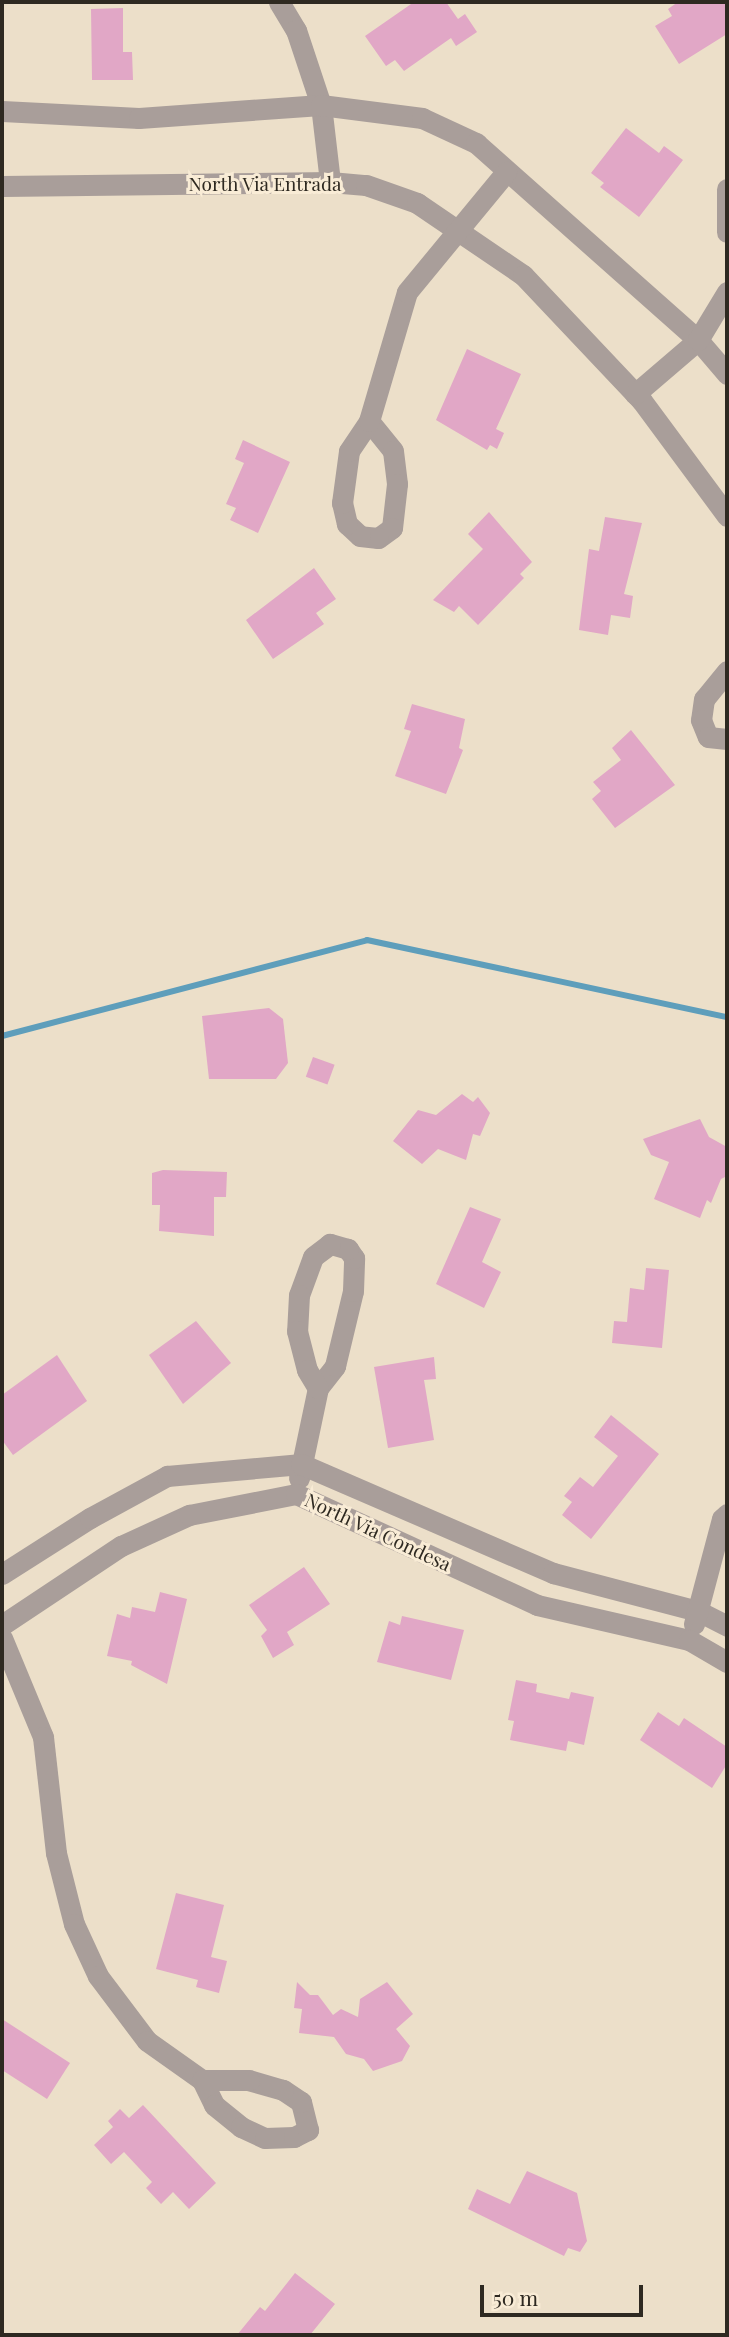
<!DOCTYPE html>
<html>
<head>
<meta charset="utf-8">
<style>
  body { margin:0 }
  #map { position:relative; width:729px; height:2337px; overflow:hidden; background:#ecdfc9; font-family:"Playfair Display",serif }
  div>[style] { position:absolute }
  .stream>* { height:6px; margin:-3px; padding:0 3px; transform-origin:3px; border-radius:3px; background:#5e9ebb }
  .building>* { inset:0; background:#e1a7c6; transform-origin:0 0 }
  .street>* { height:21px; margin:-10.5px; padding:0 10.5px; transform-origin:10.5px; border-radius:10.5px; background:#a99e9a }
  span { translate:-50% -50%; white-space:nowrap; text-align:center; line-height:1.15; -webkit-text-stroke:6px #f9ecd6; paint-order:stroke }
  .street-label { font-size:19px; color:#2e2921 }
  .frame { position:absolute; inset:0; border:4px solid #2e2921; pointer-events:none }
  .scale { position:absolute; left:480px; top:2285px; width:163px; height:32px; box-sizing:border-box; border:4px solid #2e2921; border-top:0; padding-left:9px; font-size:21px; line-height:24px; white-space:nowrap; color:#2e2921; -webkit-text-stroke:5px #f9ecd6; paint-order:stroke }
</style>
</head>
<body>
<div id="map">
  <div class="stream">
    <i style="left:2px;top:1036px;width:377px;rotate:-14.7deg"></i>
    <i style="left:367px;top:940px;width:368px;rotate:12.1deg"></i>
  </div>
  <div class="building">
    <i style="clip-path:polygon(414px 2px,446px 2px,458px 19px,465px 14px,477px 32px,456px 46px,451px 38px,404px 71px,395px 60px,386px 66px,365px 36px)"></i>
    <i style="clip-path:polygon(678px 2px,727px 2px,727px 34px,679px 64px,655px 26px,672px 16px,668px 9px)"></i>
    <i style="clip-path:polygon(123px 8px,123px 52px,132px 52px,133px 80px,92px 80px,91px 9px)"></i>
    <i style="clip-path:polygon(626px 128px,659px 153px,664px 146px,683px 160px,639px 217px,600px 187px,604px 183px,591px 173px)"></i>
    <i style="clip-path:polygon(467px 349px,521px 374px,496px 429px,504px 433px,497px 449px,490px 445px,487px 450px,436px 420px)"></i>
    <i style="clip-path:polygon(243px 440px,290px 462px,258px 533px,230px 520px,236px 508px,226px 504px,244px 463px,235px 459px)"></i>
    <i style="clip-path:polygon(489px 512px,532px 562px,520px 574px,524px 578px,478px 625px,459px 606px,454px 612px,433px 600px,483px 549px,468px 534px)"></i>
    <i style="clip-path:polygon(605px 517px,642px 523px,624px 594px,633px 596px,630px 618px,611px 615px,608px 635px,579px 630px,589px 549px,599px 551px)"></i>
    <i style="clip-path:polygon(314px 568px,336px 599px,316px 613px,324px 624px,273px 659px,246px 620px)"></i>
    <i style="clip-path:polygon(412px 704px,465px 719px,459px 748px,463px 750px,446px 794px,395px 776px,411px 731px,404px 729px)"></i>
    <i style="clip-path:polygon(631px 730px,675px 785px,615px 828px,592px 799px,601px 791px,593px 782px,621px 760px,612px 748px)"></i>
    <i style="clip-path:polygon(269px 1008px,283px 1019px,288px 1063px,276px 1079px,209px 1079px,202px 1016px)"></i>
    <i style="left:313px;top:1057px;width:23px;height:21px;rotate:20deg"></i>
    <i style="clip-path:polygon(462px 1094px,473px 1102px,478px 1097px,490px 1113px,480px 1136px,473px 1134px,466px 1160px,438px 1149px,422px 1164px,393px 1141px,418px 1110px,436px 1115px)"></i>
    <i style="clip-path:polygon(700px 1119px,709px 1137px,727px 1147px,727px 1176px,721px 1179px,711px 1203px,707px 1200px,700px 1218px,654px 1199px,669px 1162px,651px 1155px,643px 1139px)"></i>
    <i style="clip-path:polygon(163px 1170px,227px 1172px,226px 1197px,214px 1197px,214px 1236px,159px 1231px,160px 1205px,152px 1205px,152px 1173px)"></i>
    <i style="clip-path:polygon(470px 1207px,501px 1219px,482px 1262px,501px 1272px,484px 1308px,436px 1284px)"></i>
    <i style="clip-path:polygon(646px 1268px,669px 1270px,662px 1348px,612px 1343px,614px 1321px,627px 1322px,630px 1288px,644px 1290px)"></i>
    <i style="clip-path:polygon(196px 1321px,231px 1363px,183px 1404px,149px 1355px)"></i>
    <i style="clip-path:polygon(57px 1355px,87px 1401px,13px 1455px,2px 1440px,2px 1395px)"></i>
    <i style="clip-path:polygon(434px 1357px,436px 1379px,424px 1380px,434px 1440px,388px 1448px,374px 1367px)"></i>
    <i style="clip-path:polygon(611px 1415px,659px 1454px,591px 1539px,562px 1515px,572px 1502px,564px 1496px,580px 1477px,593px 1487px,618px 1456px,594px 1437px)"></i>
    <i style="clip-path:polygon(304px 1567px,330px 1604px,287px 1632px,294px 1645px,273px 1658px,261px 1636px,267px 1630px,249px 1605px)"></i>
    <i style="clip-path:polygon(160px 1592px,187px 1599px,167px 1684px,131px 1665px,132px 1661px,107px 1656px,117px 1614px,130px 1618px,132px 1607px,155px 1612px)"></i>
    <i style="clip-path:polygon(402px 1616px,464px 1630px,451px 1680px,377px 1662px,389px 1621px,400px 1625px)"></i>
    <i style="clip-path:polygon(516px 1680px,537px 1684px,536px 1692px,569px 1699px,571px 1692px,594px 1697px,584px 1745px,568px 1741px,566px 1751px,510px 1740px,514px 1721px,508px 1720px)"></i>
    <i style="clip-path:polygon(658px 1712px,679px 1726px,684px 1718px,727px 1747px,727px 1764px,712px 1788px,640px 1740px)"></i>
    <i style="clip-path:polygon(176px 1893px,224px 1905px,211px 1957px,227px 1961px,219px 1993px,196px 1987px,198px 1980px,156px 1969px)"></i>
    <i style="clip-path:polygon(297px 1982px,310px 1995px,318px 1995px,333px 2015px,341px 2009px,358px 2017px,360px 1999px,387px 1982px,413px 2014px,396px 2029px,410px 2046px,402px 2061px,373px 2071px,364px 2059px,346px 2054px,334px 2037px,299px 2033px,302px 2009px,294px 2008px)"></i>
    <i style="clip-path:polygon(2px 2019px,70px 2063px,47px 2099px,2px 2070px)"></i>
    <i style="clip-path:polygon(143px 2105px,216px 2183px,189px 2209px,173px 2192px,161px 2204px,146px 2188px,152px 2182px,124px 2152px,111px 2164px,94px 2145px,113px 2127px,108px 2121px,120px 2109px,129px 2118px)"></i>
    <i style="clip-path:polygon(527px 2171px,577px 2193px,587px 2241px,580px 2252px,568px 2248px,564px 2256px,468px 2209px,477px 2189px,510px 2204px)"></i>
    <i style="clip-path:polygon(295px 2273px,335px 2304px,310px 2335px,237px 2335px,260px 2307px,265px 2311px)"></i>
  </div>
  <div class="street">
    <i style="left:279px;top:2px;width:33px;rotate:59deg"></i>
    <i style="left:296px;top:30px;width:79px;rotate:71.6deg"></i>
    <i style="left:321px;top:105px;width:78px;rotate:83.3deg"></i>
    <i style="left:2px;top:111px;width:137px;rotate:2.9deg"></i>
    <i style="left:139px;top:118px;width:182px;rotate:-4.1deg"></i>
    <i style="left:321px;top:105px;width:102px;rotate:7.3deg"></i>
    <i style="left:422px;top:118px;width:60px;rotate:24.8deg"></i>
    <i style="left:476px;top:143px;width:297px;rotate:41.6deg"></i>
    <i style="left:698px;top:340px;width:45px;rotate:49.5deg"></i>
    <i style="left:2px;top:186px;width:328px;rotate:-0.7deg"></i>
    <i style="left:330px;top:182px;width:36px;rotate:5deg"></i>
    <i style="left:366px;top:185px;width:54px;rotate:19.4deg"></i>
    <i style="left:417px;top:203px;width:128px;rotate:34.2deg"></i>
    <i style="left:523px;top:275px;width:173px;rotate:46.6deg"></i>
    <i style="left:642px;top:401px;width:143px;rotate:53.5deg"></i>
    <i style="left:727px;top:189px;width:43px;rotate:90deg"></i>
    <i style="left:635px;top:394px;width:83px;rotate:-40.6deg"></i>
    <i style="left:698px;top:340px;width:56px;rotate:-58.9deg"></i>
    <i style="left:369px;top:421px;width:38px;rotate:51deg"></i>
    <i style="left:393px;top:451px;width:33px;rotate:83deg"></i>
    <i style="left:397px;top:484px;width:44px;rotate:96.5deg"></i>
    <i style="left:392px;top:528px;width:17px;rotate:144deg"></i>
    <i style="left:378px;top:538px;width:18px;rotate:-174deg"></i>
    <i style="left:360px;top:536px;width:18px;rotate:-137deg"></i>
    <i style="left:347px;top:524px;width:22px;rotate:-103deg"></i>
    <i style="left:342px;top:503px;width:52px;rotate:-82.3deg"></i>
    <i style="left:349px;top:451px;width:36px;rotate:-56deg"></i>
    <i style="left:369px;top:421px;width:134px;rotate:-73.6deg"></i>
    <i style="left:407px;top:292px;width:156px;rotate:-50.5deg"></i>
    <i style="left:727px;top:671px;width:36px;rotate:129deg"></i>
    <i style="left:704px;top:699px;width:21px;rotate:98deg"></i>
    <i style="left:701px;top:720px;width:18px;rotate:68deg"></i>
    <i style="left:708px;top:737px;width:19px;rotate:6deg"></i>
    <i style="left:299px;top:1478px;width:92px;rotate:-78.1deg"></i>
    <i style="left:318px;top:1388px;width:28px;rotate:-52deg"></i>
    <i style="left:335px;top:1366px;width:77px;rotate:-76.5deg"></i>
    <i style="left:353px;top:1291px;width:33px;rotate:-88deg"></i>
    <i style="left:354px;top:1258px;width:11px;rotate:-124deg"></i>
    <i style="left:348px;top:1249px;width:19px;rotate:-164deg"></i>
    <i style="left:330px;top:1244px;width:21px;rotate:143deg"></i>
    <i style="left:313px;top:1257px;width:40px;rotate:110.2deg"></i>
    <i style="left:299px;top:1295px;width:36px;rotate:93deg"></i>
    <i style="left:297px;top:1331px;width:40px;rotate:75.6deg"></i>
    <i style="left:307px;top:1370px;width:21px;rotate:59deg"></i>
    <i style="left:2px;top:1574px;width:104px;rotate:-32.5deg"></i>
    <i style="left:90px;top:1518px;width:88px;rotate:-28.6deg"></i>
    <i style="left:167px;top:1476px;width:135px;rotate:-5.1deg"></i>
    <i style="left:301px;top:1464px;width:275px;rotate:23.4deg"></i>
    <i style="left:553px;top:1573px;width:150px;rotate:14.7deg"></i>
    <i style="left:698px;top:1611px;width:33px;rotate:27deg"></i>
    <i style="left:694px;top:1624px;width:109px;rotate:-75.1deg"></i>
    <i style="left:722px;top:1519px;width:7px;rotate:-45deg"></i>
    <i style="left:2px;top:1625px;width:143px;rotate:-33.6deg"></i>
    <i style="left:121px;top:1546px;width:75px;rotate:-24.5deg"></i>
    <i style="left:189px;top:1515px;width:109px;rotate:-11.1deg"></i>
    <i style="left:296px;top:1494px;width:265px;rotate:24.7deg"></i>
    <i style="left:537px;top:1605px;width:156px;rotate:13deg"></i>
    <i style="left:689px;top:1640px;width:44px;rotate:30.1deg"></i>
    <i style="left:2px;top:1638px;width:107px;rotate:67.5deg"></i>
    <i style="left:43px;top:1737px;width:117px;rotate:83.6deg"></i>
    <i style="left:56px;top:1853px;width:73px;rotate:75.8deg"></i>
    <i style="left:74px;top:1924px;width:57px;rotate:65.2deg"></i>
    <i style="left:98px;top:1976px;width:81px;rotate:53deg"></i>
    <i style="left:147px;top:2041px;width:67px;rotate:35.3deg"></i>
    <i style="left:202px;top:2080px;width:28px;rotate:64deg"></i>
    <i style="left:214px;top:2105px;width:35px;rotate:39deg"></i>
    <i style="left:241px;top:2127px;width:26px;rotate:25deg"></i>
    <i style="left:265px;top:2138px;width:29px;rotate:-2deg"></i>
    <i style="left:294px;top:2137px;width:16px;rotate:-27deg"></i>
    <i style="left:308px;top:2130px;width:29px;rotate:-104deg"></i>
    <i style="left:301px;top:2102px;width:22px;rotate:-146deg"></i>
    <i style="left:283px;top:2090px;width:35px;rotate:-164deg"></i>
    <i style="left:249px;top:2080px;width:47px;rotate:180deg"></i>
  </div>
  <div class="street-label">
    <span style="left:265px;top:184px">North Via Entrada</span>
    <span style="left:378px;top:1532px;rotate:25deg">North Via Condesa</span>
  </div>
  <div class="frame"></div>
  <div class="scale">50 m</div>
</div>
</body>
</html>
